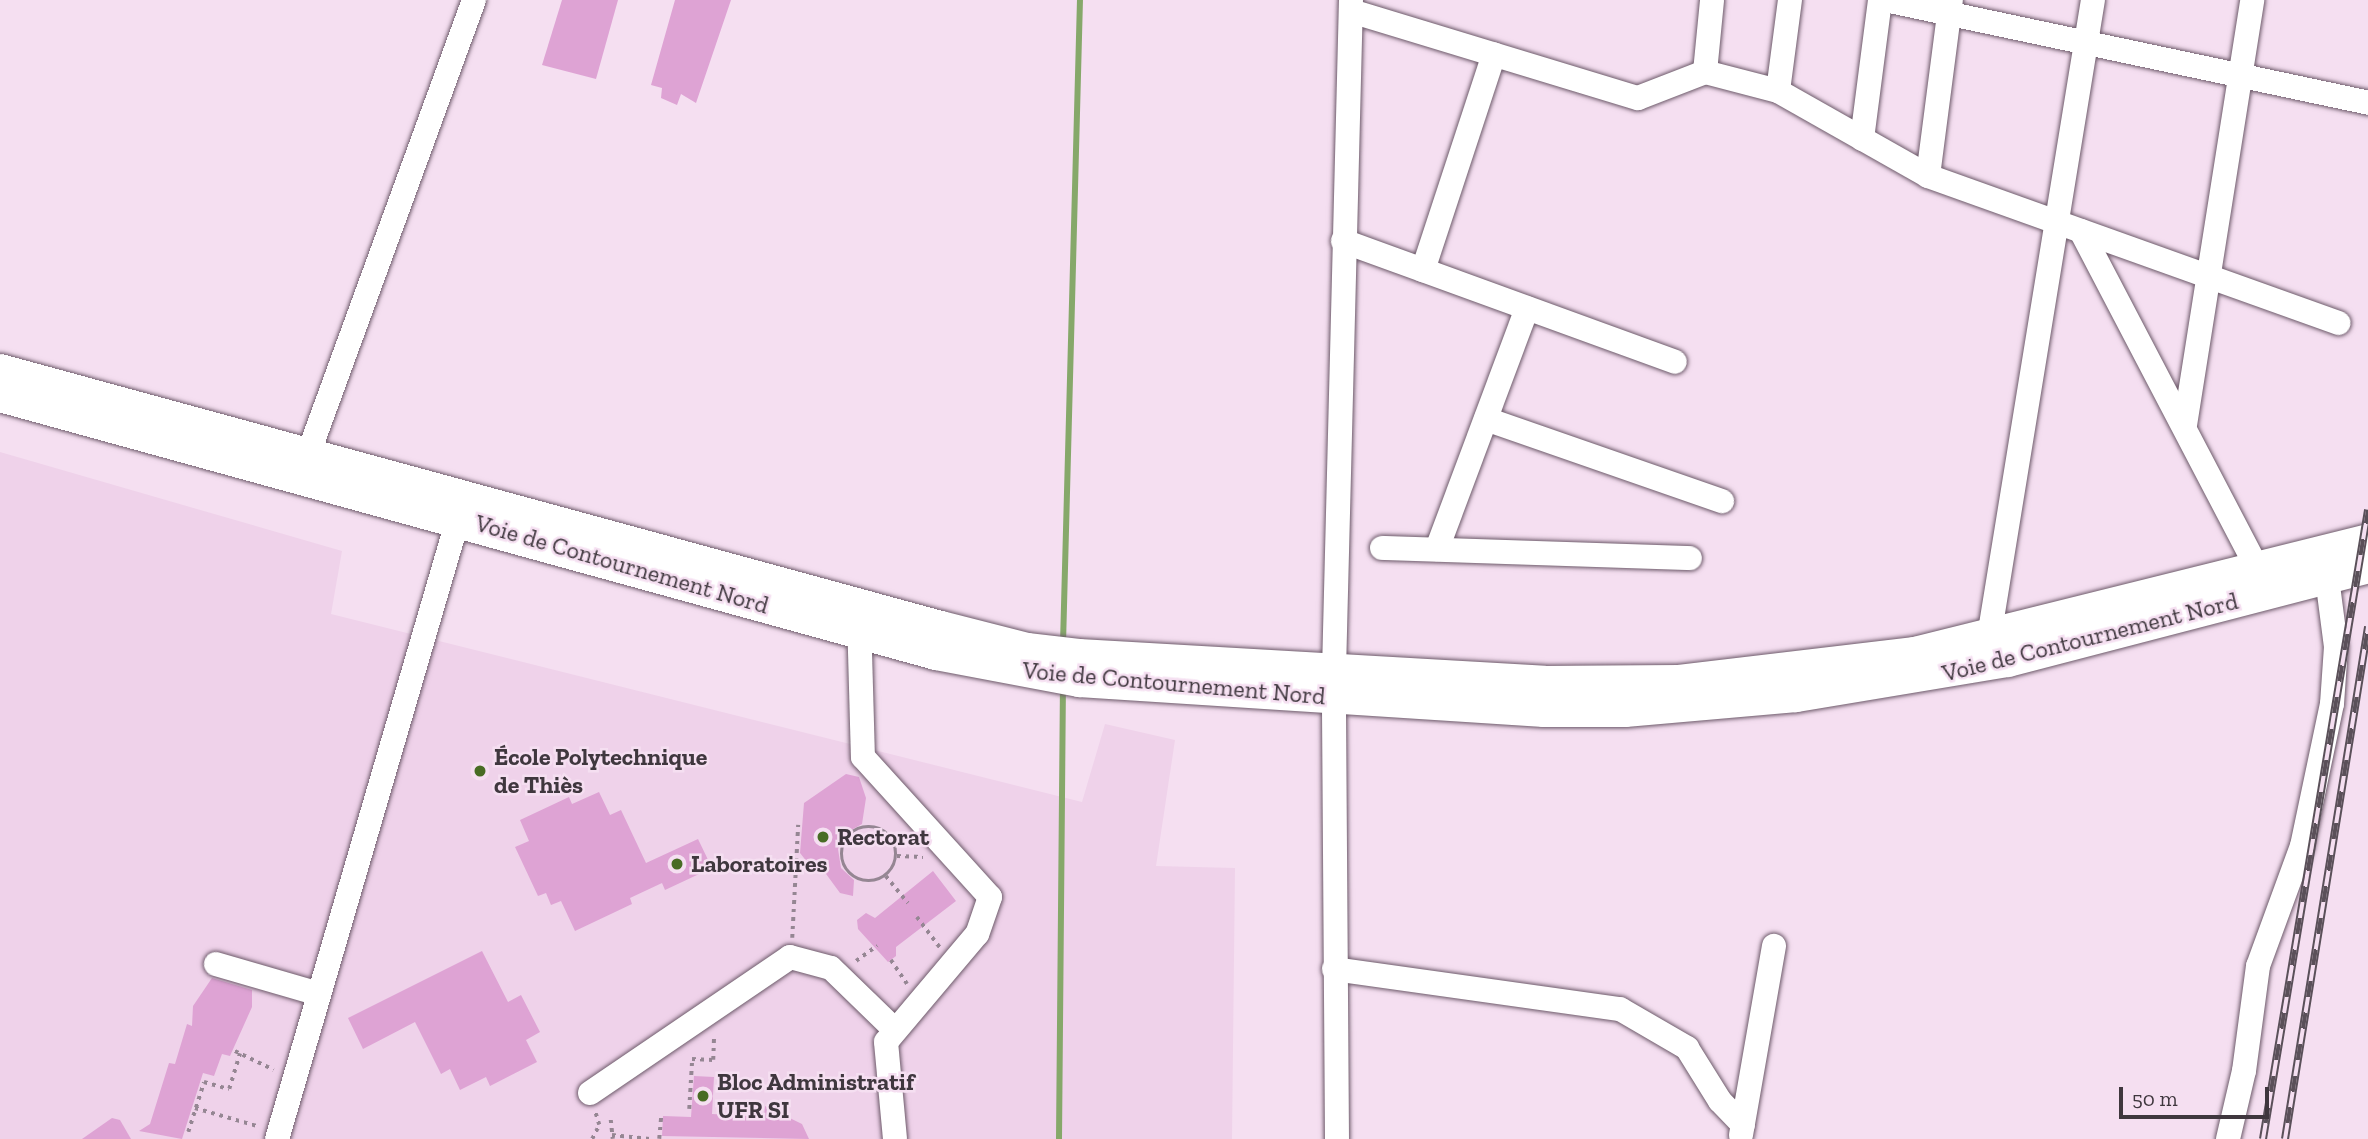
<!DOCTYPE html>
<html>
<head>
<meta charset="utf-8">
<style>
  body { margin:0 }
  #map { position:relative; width:2368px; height:1139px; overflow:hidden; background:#f5dff1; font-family:"Zilla Slab",serif }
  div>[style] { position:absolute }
  .built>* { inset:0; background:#efd2ea }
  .stream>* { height:6px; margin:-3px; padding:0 3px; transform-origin:3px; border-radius:3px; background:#86a86a }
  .building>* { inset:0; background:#dea3d4 }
  .path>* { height:3.5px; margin-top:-1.75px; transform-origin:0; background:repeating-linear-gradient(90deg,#958693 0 3.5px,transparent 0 8.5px) }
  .path>.ring { margin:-1.75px; padding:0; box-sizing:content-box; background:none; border:3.5px solid #958693; border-radius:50% }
  .roads { filter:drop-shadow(0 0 2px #6d5a6a) drop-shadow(0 0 2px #6d5a6a) }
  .minor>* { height:24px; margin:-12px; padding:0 12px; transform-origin:12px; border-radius:12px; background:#fff }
  .major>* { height:32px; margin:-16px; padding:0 16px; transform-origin:16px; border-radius:16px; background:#fff }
  .rail>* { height:8px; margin-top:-4px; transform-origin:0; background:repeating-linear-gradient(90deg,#f5dff1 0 16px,#5a5059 0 32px); box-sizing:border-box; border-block:2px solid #5a5059 }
  .dots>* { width:19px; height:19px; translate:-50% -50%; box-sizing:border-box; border:4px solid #f5dff1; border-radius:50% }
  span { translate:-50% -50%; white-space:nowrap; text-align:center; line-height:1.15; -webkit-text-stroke:5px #f5dff1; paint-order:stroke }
  .street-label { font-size:24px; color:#3f373e }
  .poi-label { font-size:24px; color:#3f373e; font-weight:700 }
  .left { translate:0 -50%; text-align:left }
  .scale { position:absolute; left:2119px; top:1087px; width:150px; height:32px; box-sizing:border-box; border:4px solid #3f373e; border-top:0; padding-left:9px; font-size:21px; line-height:24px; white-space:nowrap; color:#3f373e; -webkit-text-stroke:5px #f5dff1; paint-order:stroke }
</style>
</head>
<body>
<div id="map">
  <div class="built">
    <i style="clip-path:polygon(0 452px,342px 551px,331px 614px,1082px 802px,1105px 724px,1175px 740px,1156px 866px,1235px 868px,1232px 1139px,0 1139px)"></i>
  </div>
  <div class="stream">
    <i style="left:1063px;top:644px;width:644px;rotate:-88.49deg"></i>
    <i style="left:1059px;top:1139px;width:453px;rotate:-89.5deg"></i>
  </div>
  <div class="building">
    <i style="clip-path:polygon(562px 0,618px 0,596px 79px,542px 65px)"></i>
    <i style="clip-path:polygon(675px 0,731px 0,696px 103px,681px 94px,677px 105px,661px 98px,662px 88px,651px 85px)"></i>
    <i style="clip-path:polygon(846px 774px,859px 777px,866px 798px,862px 824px,846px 833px,838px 849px,841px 868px,854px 880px,853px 896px,840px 893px,818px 863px,812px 868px,800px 853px,804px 803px)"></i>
    <i style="clip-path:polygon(599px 792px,610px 815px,621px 810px,646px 863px,698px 839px,712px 868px,665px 890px,662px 883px,630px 898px,632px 904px,575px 931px,561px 901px,551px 905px,546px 893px,538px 896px,515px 847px,529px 841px,520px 820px,569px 797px,572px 804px)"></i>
    <i style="clip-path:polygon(933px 871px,956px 901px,896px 947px,896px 956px,888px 962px,858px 929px,857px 920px,866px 913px,875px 918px)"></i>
    <i style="clip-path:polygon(482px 951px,508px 1002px,521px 995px,540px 1032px,526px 1040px,537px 1062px,490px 1086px,486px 1077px,460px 1090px,450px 1069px,441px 1074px,415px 1022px,363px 1049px,348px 1018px)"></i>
    <i style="clip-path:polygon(212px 978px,252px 990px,252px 1007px,230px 1056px,222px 1054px,214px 1076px,203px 1073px,182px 1139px,139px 1131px,150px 1124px,169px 1063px,175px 1064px,187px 1024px,192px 1026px,193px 1006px)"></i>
    <i style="clip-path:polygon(694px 1076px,714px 1077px,712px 1114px,764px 1117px,765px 1106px,802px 1124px,809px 1139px,662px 1136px,663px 1116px,691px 1117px)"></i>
    <i style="clip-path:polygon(112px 1118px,120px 1120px,131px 1139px,82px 1139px)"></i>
  </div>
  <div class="path">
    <i class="ring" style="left:842px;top:827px;width:50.5px;height:50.5px"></i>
    <i style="left:897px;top:856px;width:26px;rotate:2deg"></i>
    <i style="left:886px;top:876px;width:35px;rotate:51deg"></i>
    <i style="left:917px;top:917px;width:38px;rotate:53deg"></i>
    <i style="left:792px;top:938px;width:113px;rotate:-87deg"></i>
    <i style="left:891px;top:960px;width:29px;rotate:56deg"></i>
    <i style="left:856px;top:961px;width:26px;rotate:-36deg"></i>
    <i style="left:235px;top:1051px;width:43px;rotate:26deg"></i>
    <i style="left:195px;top:1108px;width:65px;rotate:16.2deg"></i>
    <i style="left:689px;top:1109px;width:50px;rotate:-86.6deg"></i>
    <i style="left:692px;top:1059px;width:21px;rotate:3deg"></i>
    <i style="left:713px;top:1060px;width:25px;rotate:-88deg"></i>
    <i style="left:611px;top:1120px;width:19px;rotate:84deg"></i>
    <i style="left:188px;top:1132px;width:52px;rotate:-72.3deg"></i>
    <i style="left:204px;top:1082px;width:26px;rotate:16deg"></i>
    <i style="left:229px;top:1089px;width:37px;rotate:-73deg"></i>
    <i style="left:612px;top:1135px;width:38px;rotate:6deg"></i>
    <i style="left:592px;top:1139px;width:16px;rotate:-63deg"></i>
    <i style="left:599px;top:1125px;width:14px;rotate:-107deg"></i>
    <i style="left:659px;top:1139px;width:25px;rotate:-85deg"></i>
  </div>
  <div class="roads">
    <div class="minor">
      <i style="left:1885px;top:0;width:494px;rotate:12deg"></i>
      <i style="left:1351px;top:11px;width:300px;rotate:16.9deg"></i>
      <i style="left:1638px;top:98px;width:72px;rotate:-21.2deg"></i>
      <i style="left:1705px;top:72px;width:75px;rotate:14.6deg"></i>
      <i style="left:1778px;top:91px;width:172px;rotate:29.5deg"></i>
      <i style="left:1928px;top:176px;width:436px;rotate:19.7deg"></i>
      <i style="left:1705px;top:72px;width:72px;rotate:-84.4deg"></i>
      <i style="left:1778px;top:91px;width:92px;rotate:-82.5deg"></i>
      <i style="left:1862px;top:139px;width:140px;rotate:-82.6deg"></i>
      <i style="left:1928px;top:176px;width:177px;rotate:-82.6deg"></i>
      <i style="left:2081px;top:231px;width:382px;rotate:62.4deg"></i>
      <i style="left:1343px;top:241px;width:353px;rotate:20deg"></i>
      <i style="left:1423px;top:270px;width:227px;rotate:-71.8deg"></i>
      <i style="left:1486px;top:419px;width:250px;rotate:19.2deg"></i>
      <i style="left:2185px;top:425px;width:430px;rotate:-81deg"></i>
      <i style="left:302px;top:471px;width:501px;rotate:-69.94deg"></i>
      <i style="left:1382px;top:548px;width:308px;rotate:1.9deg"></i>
      <i style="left:1437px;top:549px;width:257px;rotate:-69.5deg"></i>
      <i style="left:859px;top:616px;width:141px;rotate:88.4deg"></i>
      <i style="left:863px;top:757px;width:189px;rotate:47.8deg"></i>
      <i style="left:990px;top:897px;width:39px;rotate:109deg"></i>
      <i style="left:977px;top:934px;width:141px;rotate:130.1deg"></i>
      <i style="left:886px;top:1042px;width:97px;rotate:84.7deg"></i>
      <i style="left:1989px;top:637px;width:645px;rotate:-80.73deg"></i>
      <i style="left:216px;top:964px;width:107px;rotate:16.2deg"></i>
      <i style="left:1334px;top:969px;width:289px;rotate:8deg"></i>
      <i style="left:1620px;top:1009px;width:78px;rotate:30.2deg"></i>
      <i style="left:1687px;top:1048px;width:62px;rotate:58.1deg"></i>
      <i style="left:1720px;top:1101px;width:33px;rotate:46deg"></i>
      <i style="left:590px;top:1093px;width:242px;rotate:-34.2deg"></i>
      <i style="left:790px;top:957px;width:42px;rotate:15deg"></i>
      <i style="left:831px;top:968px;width:86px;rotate:44.1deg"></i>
      <i style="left:1741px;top:1135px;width:192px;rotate:-80.1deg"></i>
      <i style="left:277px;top:1139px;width:660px;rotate:-73.73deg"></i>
      <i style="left:1337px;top:1139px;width:468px;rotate:-90.4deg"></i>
      <i style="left:1334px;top:671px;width:671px;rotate:-88.55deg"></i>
      <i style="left:2228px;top:1139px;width:70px;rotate:-76.8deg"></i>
      <i style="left:2244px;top:1071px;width:106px;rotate:-82.4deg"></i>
      <i style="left:2258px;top:966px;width:128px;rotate:-69.9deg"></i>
      <i style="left:2302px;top:846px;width:145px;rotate:-78.1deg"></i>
      <i style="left:2332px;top:704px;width:57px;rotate:-86deg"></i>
      <i style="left:2336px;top:647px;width:70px;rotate:-97.4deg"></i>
    </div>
    <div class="major">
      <i style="left:0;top:370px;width:975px;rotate:15.28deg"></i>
      <i style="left:941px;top:627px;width:89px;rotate:14.3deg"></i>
      <i style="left:1027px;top:649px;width:52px;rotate:6.6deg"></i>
      <i style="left:1079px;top:655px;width:466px;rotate:3.3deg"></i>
      <i style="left:1544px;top:682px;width:135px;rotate:-0.4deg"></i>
      <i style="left:1679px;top:681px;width:238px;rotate:-6.8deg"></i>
      <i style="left:1915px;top:653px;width:467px;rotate:-14deg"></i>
      <i style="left:0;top:396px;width:971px;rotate:15.41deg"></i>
      <i style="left:936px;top:654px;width:146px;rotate:10.7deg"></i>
      <i style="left:1079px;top:681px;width:466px;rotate:3.7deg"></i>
      <i style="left:1544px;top:711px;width:81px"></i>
      <i style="left:1625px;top:711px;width:172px;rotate:-5deg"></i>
      <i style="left:1796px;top:696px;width:215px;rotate:-9.4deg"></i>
      <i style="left:2008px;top:661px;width:372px;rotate:-14.6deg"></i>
    </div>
  </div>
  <div class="rail">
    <i style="left:2263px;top:1139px;width:638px;rotate:-80.52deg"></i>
    <i style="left:2285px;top:1139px;width:519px;rotate:-80.79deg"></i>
  </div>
  <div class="dots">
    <i style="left:480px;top:771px;background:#486c24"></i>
    <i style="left:823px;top:837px;background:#486c24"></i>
    <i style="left:677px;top:864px;background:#486c24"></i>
    <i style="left:703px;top:1096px;background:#486c24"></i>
  </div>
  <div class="street-label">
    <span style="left:622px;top:564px;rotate:16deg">Voie de Contournement Nord</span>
    <span style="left:2090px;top:637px;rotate:-14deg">Voie de Contournement Nord</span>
    <span style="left:1174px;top:683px;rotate:5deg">Voie de Contournement Nord</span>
  </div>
  <div class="poi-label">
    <span class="left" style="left:494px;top:771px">École Polytechnique<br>de Thiès</span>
    <span class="left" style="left:837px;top:837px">Rectorat</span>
    <span class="left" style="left:691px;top:864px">Laboratoires</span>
    <span class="left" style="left:717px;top:1096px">Bloc Administratif<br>UFR SI</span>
  </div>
  <div class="scale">50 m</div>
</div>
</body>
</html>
